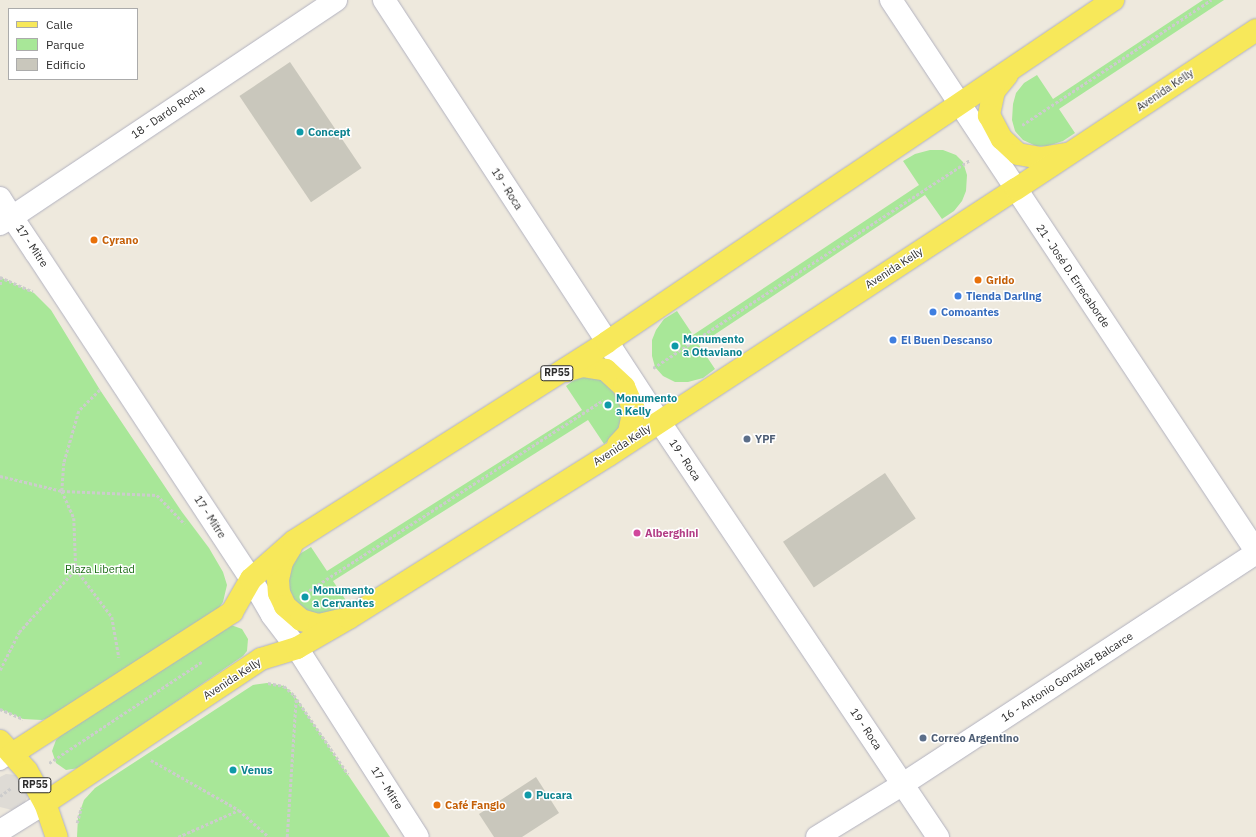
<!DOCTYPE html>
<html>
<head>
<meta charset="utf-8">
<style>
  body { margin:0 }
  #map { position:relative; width:1256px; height:837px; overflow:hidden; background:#eee9dd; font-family:"IBM Plex Sans",sans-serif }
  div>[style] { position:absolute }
  .green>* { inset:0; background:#a8e798 }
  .plaza>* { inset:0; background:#dedbd5 }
  .building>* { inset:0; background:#c9c7bc; transform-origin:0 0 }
  .path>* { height:2.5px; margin-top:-1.25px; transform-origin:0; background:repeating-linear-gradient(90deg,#ccc 0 3px,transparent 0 5px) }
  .roads { filter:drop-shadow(0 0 1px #b2b2c0) drop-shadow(0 0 1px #b2b2c0) }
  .pedestrian>* { height:16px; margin:-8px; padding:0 8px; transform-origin:8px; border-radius:8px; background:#fff }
  .minor>* { height:22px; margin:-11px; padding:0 11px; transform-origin:11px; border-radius:11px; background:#fff }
  .tertiary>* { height:22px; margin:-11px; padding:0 11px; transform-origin:11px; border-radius:11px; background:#fff }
  .primary>* { height:22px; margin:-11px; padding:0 11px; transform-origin:11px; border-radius:11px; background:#f7e85a }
  .dots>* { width:11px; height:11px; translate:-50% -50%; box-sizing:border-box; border:2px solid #fff; border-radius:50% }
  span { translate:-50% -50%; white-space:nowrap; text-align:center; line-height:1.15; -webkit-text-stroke:3px #fff; paint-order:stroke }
  .shield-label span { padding:1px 3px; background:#fff; border:1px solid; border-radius:3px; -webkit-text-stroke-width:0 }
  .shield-label { font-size:10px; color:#2c2c2c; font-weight:700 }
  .street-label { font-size:11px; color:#2c2c2c }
  .culture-label { font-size:11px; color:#0d838f; font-weight:700 }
  .left { translate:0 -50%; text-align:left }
  .food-label { font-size:11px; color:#c56008; font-weight:700 }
  .shop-label { font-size:11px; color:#366cbe; font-weight:700 }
  .service-label { font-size:11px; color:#4e5e75; font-weight:700 }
  .hotel-label { font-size:11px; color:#b23c85; font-weight:700 }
  .park-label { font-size:11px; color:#1d6d17 }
  .legend { position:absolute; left:8px; top:8px; width:130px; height:72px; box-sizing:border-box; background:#fff; border:1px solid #ababab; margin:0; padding:5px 7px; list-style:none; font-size:12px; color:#2c2c2c }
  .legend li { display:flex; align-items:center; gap:8px; height:20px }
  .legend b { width:20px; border:1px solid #ababab }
</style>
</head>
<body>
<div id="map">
  <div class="green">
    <i style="clip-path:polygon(1203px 0,1224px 0,1059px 109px,1075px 133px,1063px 141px,1048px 146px,1036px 146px,1023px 140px,1015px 131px,1012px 120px,1013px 104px,1016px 93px,1024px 83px,1037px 75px,1053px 99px)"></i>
    <i style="clip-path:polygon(930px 150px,943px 150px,956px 155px,963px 162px,967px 175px,966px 191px,962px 201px,954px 211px,942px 219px,925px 195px,699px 345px,715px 369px,703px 378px,688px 382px,675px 382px,663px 376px,655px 367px,652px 356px,652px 340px,656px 330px,664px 319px,677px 311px,693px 335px,919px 185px,903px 161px,915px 154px)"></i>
    <i style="clip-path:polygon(0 277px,34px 293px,51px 310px,100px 390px,182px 512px,209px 548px,223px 572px,227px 585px,223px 602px,215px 614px,57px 715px,42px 720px,23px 719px,0 709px)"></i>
    <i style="clip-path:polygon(592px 374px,629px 399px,616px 435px,604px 444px,588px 420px,333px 581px,349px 605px,337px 614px,309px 618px,286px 592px,290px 566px,298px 555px,311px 547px,327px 571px,582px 410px,566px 386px,578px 377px)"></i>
    <i style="clip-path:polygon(231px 625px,242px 629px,248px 639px,247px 651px,243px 656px,79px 768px,66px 770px,56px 763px,52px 751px,56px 740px,60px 736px,220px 628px)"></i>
    <i style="clip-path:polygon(267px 683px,284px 686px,294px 695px,390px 837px,77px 837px,78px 817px,84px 800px,95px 788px,253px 685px)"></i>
  </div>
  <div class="plaza">
    <i style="clip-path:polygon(6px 774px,17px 775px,29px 793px,24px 804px,12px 810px,0 807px,0 777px)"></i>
  </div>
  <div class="building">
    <i style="left:290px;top:62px;width:128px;height:61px;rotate:56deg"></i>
    <i style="left:885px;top:473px;width:55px;height:123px;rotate:56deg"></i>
    <i style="clip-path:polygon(536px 777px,559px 813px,522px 837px,494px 837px,479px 814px)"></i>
  </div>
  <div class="path">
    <i style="left:1022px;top:125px;width:227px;rotate:-33.5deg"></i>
    <i style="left:0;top:277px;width:36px;rotate:24deg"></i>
    <i style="left:0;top:285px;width:8px;rotate:-83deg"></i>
    <i style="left:653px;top:368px;width:379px;rotate:-33.3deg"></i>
    <i style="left:100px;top:390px;width:30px;rotate:135deg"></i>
    <i style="left:79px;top:411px;width:54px;rotate:106.1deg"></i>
    <i style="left:64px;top:463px;width:28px;rotate:94deg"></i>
    <i style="left:62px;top:491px;width:30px;rotate:66deg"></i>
    <i style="left:74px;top:518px;width:51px;rotate:87.8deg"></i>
    <i style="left:76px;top:569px;width:60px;rotate:53.1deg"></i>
    <i style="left:112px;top:617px;width:41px;rotate:80.1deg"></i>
    <i style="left:0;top:476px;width:64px;rotate:13.6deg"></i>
    <i style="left:62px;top:491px;width:95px;rotate:2.4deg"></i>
    <i style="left:157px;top:495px;width:40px;rotate:46deg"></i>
    <i style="left:305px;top:593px;width:355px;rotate:-32.9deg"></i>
    <i style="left:0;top:670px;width:42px;rotate:-63.4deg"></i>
    <i style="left:19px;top:632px;width:85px;rotate:-47.9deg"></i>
    <i style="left:268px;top:683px;width:16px;rotate:11deg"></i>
    <i style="left:284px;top:686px;width:13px;rotate:42deg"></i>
    <i style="left:294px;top:695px;width:96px;rotate:55.6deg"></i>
    <i style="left:0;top:709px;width:25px;rotate:23deg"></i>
    <i style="left:151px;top:760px;width:101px;rotate:29.6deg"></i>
    <i style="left:49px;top:763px;width:185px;rotate:-33.5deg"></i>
    <i style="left:0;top:796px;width:14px;rotate:-36deg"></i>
    <i style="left:77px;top:823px;width:16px;rotate:-75deg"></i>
    <i style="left:178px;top:837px;width:67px;rotate:-23.9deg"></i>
    <i style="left:239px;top:810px;width:40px;rotate:42deg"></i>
    <i style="left:287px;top:837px;width:139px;rotate:-86.3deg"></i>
  </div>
  <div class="roads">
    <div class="pedestrian">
      <i style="left:0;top:762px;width:14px;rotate:-34deg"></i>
    </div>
    <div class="minor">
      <i style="left:384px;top:0;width:503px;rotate:56.85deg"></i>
      <i style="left:659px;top:421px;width:501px;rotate:56.15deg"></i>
      <i style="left:891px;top:0;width:661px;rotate:56.48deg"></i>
      <i style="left:0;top:198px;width:22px;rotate:58deg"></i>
      <i style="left:12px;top:217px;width:390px;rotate:-33.8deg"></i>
      <i style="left:0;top:831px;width:53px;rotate:-31.9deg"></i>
      <i style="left:817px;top:837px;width:101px;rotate:-31.6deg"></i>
      <i style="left:903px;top:784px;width:422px;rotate:-33.2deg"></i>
    </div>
    <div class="tertiary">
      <i style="left:0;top:224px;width:14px;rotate:-30deg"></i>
      <i style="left:12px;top:217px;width:43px;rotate:56.3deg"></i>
      <i style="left:36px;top:253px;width:391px;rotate:56.6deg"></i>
      <i style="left:251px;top:579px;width:42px;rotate:59.7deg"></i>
      <i style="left:272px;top:615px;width:41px;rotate:52.9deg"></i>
      <i style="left:297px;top:648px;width:224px;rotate:57.4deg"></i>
    </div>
    <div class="primary">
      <i style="left:1007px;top:75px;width:21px;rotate:129deg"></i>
      <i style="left:994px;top:91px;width:25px;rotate:102deg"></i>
      <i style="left:989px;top:115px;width:27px;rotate:62deg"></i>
      <i style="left:1002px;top:139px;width:22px;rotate:43deg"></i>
      <i style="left:1018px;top:154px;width:23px;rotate:10deg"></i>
      <i style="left:1041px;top:158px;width:26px;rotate:-9deg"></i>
      <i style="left:566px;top:371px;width:17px;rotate:-17deg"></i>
      <i style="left:582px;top:366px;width:24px;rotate:9deg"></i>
      <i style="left:606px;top:370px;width:25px;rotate:43deg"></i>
      <i style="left:624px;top:387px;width:24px;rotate:66deg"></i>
      <i style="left:634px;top:409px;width:25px;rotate:102deg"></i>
      <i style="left:629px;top:433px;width:16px;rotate:133deg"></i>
      <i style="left:291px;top:547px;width:17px;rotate:121deg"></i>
      <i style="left:282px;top:562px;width:18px;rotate:103deg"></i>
      <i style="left:278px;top:580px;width:13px;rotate:86deg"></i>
      <i style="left:279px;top:593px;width:14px;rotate:65deg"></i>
      <i style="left:285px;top:606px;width:21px;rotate:41deg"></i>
      <i style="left:301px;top:620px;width:19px;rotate:16deg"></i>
      <i style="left:319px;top:625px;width:22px;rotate:-13deg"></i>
      <i style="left:0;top:741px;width:40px;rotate:48deg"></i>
      <i style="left:27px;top:771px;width:37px;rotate:61deg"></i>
      <i style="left:45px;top:803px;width:36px;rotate:71deg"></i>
      <i style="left:12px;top:754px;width:262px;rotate:-32.8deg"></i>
      <i style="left:232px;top:612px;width:38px;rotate:-60deg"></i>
      <i style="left:251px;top:579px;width:57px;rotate:-41.5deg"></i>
      <i style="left:294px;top:541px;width:371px;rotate:-32.4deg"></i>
      <i style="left:607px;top:342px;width:611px;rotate:-34.05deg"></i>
      <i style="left:45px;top:803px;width:260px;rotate:-33.7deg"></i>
      <i style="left:261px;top:659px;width:38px;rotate:-17deg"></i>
      <i style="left:297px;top:648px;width:60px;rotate:-30deg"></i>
      <i style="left:349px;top:618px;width:307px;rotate:-32.1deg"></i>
      <i style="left:609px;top:455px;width:486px;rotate:-33.2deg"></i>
      <i style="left:1016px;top:189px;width:288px;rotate:-33.5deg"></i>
    </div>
  </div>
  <div class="dots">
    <i style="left:300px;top:132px;background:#0f9aa8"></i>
    <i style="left:94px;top:240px;background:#e8710a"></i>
    <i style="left:978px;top:280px;background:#e8710a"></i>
    <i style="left:958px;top:296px;background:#3f7fe0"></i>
    <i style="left:933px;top:312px;background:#3f7fe0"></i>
    <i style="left:893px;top:340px;background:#3f7fe0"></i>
    <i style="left:675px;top:346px;background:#0f9aa8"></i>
    <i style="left:608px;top:405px;background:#0f9aa8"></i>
    <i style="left:747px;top:439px;background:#5c6f8a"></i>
    <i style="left:637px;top:533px;background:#d1479c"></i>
    <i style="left:305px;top:597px;background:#0f9aa8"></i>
    <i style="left:923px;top:738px;background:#5c6f8a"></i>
    <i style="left:233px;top:770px;background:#0f9aa8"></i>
    <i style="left:528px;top:795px;background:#0f9aa8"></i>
    <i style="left:437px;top:805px;background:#e8710a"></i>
  </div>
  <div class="shield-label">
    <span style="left:557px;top:373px">RP55</span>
    <span style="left:35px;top:785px">RP55</span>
  </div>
  <div class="street-label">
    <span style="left:1165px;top:90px;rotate:-34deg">Avenida Kelly</span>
    <span style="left:168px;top:112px;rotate:-34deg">18 - Dardo Rocha</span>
    <span style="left:507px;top:189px;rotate:57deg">19 - Roca</span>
    <span style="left:32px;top:246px;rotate:56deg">17 - Mitre</span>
    <span style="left:894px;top:268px;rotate:-33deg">Avenida Kelly</span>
    <span style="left:1073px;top:276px;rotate:56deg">21 - José D. Errecaborde</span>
    <span style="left:622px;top:445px;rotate:-33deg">Avenida Kelly</span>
    <span style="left:685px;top:460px;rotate:56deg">19 - Roca</span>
    <span style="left:210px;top:517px;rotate:57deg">17 - Mitre</span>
    <span style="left:1067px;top:677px;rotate:-33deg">16 - Antonio González Balcarce</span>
    <span style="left:232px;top:679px;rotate:-33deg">Avenida Kelly</span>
    <span style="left:866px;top:729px;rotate:56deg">19 - Roca</span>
    <span style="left:387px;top:788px;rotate:57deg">17 - Mitre</span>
  </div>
  <div class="culture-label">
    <span class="left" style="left:308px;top:132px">Concept</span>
    <span class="left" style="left:683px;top:346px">Monumento<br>a Ottaviano</span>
    <span class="left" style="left:616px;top:405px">Monumento<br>a Kelly</span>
    <span class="left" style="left:313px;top:597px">Monumento<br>a Cervantes</span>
    <span class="left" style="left:241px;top:770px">Venus</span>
    <span class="left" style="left:536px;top:795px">Pucara</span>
  </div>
  <div class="food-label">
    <span class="left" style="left:102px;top:240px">Cyrano</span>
    <span class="left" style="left:986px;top:280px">Grido</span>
    <span class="left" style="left:445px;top:805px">Café Fangio</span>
  </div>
  <div class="shop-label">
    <span class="left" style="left:966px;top:296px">Tienda Darling</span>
    <span class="left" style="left:941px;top:312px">Comoantes</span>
    <span class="left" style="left:901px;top:340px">El Buen Descanso</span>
  </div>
  <div class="service-label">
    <span class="left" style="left:755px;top:439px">YPF</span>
    <span class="left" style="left:931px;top:738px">Correo Argentino</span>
  </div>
  <div class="hotel-label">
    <span class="left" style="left:645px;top:533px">Alberghini</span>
  </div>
  <div class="park-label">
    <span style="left:100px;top:569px">Plaza Libertad</span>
  </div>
  <ul class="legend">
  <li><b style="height:5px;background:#f7e85a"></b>Calle</li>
  <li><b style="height:11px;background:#a8e798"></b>Parque</li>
  <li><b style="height:11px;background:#c9c7bc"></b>Edificio</li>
  </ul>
</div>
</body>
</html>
